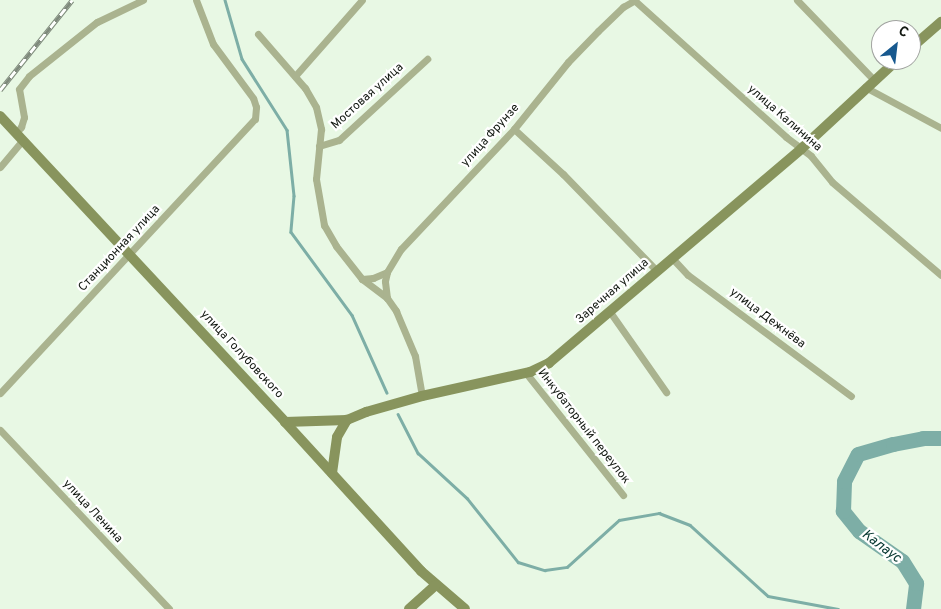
<!DOCTYPE html>
<html>
<head>
<meta charset="utf-8">
<style>
  body { margin:0 }
  #map { position:relative; width:941px; height:609px; overflow:hidden; background:#e8f8e4; font-family:Overpass,sans-serif }
  div>[style] { position:absolute }
  .stream>* { height:2.5px; margin:-1.25px; padding:0 1.25px; transform-origin:1.25px; border-radius:1.25px; background:#7daea6 }
  .river>* { height:15px; margin:-7.5px; padding:0 7.5px; transform-origin:7.5px; border-radius:7.5px; background:#7daea6 }
  .street>* { height:7px; margin:-3.5px; padding:0 3.5px; transform-origin:3.5px; border-radius:3.5px; background:#aab38f }
  .secondary>* { height:10px; margin:-5px; padding:0 5px; transform-origin:5px; border-radius:5px; background:#88945d }
  .rail>* { height:4.5px; margin-top:-2.25px; transform-origin:0; background:repeating-linear-gradient(90deg,#fff 0 8px,#7f8a7c 0 16px); box-sizing:border-box; border-block:1px solid #7f8a7c }
  span { translate:-50% -50%; white-space:nowrap; text-align:center; line-height:1.15; -webkit-text-stroke:4.5px #fff; paint-order:stroke }
  .street-label { font-size:12px; color:#111710 }
  .water-label { font-size:14px; color:#04352f; font-style:italic }
  .north { position:absolute; left:871px; top:20px; width:50px; height:50px; box-sizing:border-box; background:#fff; border:1px solid #a0a29f; border-radius:50%; rotate:29deg; font-size:14px; font-weight:700; line-height:20px; text-align:center; color:#111710 }
  .north::after { content:''; display:block; margin:auto; width:18px; height:22px; background:#18598f; clip-path:polygon(50% 0,100% 100%,50% 72%,0 100%) }
</style>
</head>
<body>
<div id="map">
  <div class="stream">
    <i style="left:225px;top:0;width:61px;rotate:73.9deg"></i>
    <i style="left:242px;top:59px;width:84px;rotate:57.6deg"></i>
    <i style="left:287px;top:130px;width:66px;rotate:83.9deg"></i>
    <i style="left:294px;top:196px;width:36px;rotate:95deg"></i>
    <i style="left:291px;top:232px;width:103px;rotate:53.7deg"></i>
    <i style="left:352px;top:315px;width:85px;rotate:65.8deg"></i>
    <i style="left:398px;top:414px;width:44px;rotate:62.9deg"></i>
    <i style="left:418px;top:453px;width:67px;rotate:42.6deg"></i>
    <i style="left:467px;top:498px;width:82px;rotate:51.4deg"></i>
    <i style="left:518px;top:562px;width:28px;rotate:17deg"></i>
    <i style="left:545px;top:570px;width:22px;rotate:-8deg"></i>
    <i style="left:567px;top:567px;width:70px;rotate:-42.1deg"></i>
    <i style="left:619px;top:520px;width:41px;rotate:-9.9deg"></i>
    <i style="left:659px;top:513px;width:33px;rotate:21deg"></i>
    <i style="left:690px;top:525px;width:105px;rotate:42.3deg"></i>
    <i style="left:768px;top:596px;width:71px;rotate:10.5deg"></i>
  </div>
  <div class="river">
    <i style="left:913px;top:609px;width:26px;rotate:-83deg"></i>
    <i style="left:916px;top:583px;width:26px;rotate:-122deg"></i>
    <i style="left:902px;top:561px;width:52px;rotate:-145.1deg"></i>
    <i style="left:859px;top:531px;width:26px;rotate:-129deg"></i>
    <i style="left:843px;top:511px;width:30px;rotate:-88deg"></i>
    <i style="left:844px;top:481px;width:30px;rotate:-63deg"></i>
    <i style="left:858px;top:454px;width:36px;rotate:-16deg"></i>
    <i style="left:893px;top:444px;width:31px;rotate:-11deg"></i>
    <i style="left:923px;top:438px;width:18px"></i>
  </div>
  <div class="street">
    <i style="left:634px;top:0;width:205px;rotate:42deg"></i>
    <i style="left:786px;top:137px;width:31px;rotate:37deg"></i>
    <i style="left:811px;top:156px;width:33px;rotate:51deg"></i>
    <i style="left:832px;top:182px;width:143px;rotate:40.5deg"></i>
    <i style="left:797px;top:0;width:111px;rotate:46.1deg"></i>
    <i style="left:258px;top:34px;width:72px;rotate:49deg"></i>
    <i style="left:305px;top:88px;width:22px;rotate:60deg"></i>
    <i style="left:316px;top:107px;width:23px;rotate:77deg"></i>
    <i style="left:321px;top:129px;width:50px;rotate:95.7deg"></i>
    <i style="left:316px;top:179px;width:47px;rotate:80.1deg"></i>
    <i style="left:324px;top:225px;width:24px;rotate:60deg"></i>
    <i style="left:336px;top:246px;width:42px;rotate:51.8deg"></i>
    <i style="left:362px;top:279px;width:31px;rotate:37deg"></i>
    <i style="left:387px;top:298px;width:16px;rotate:55deg"></i>
    <i style="left:396px;top:311px;width:49px;rotate:67.1deg"></i>
    <i style="left:415px;top:356px;width:41px;rotate:80.1deg"></i>
    <i style="left:295px;top:76px;width:101px;rotate:-48.6deg"></i>
    <i style="left:865px;top:87px;width:86px;rotate:28.3deg"></i>
    <i style="left:514px;top:129px;width:67px;rotate:42.6deg"></i>
    <i style="left:563px;top:174px;width:135px;rotate:45.9deg"></i>
    <i style="left:16px;top:133px;width:8px;rotate:-50deg"></i>
    <i style="left:21px;top:127px;width:10px;rotate:-73deg"></i>
    <i style="left:24px;top:117px;width:28px;rotate:-100deg"></i>
    <i style="left:19px;top:89px;width:16px;rotate:-52deg"></i>
    <i style="left:29px;top:76px;width:87px;rotate:-38.5deg"></i>
    <i style="left:97px;top:22px;width:51px;rotate:-25.6deg"></i>
    <i style="left:319px;top:146px;width:21px;rotate:-17deg"></i>
    <i style="left:339px;top:140px;width:120px;rotate:-42.6deg"></i>
    <i style="left:0;top:167px;width:35px;rotate:-50deg"></i>
    <i style="left:672px;top:258px;width:23px;rotate:47deg"></i>
    <i style="left:688px;top:275px;width:203px;rotate:36.6deg"></i>
    <i style="left:362px;top:279px;width:11px;rotate:-5deg"></i>
    <i style="left:373px;top:278px;width:15px;rotate:-23deg"></i>
    <i style="left:387px;top:298px;width:17px;rotate:-97deg"></i>
    <i style="left:385px;top:281px;width:9px;rotate:-77deg"></i>
    <i style="left:387px;top:272px;width:27px;rotate:-59deg"></i>
    <i style="left:401px;top:249px;width:165px;rotate:-46.7deg"></i>
    <i style="left:514px;top:129px;width:86px;rotate:-51.1deg"></i>
    <i style="left:568px;top:62px;width:43px;rotate:-45.9deg"></i>
    <i style="left:598px;top:31px;width:35px;rotate:-44deg"></i>
    <i style="left:623px;top:7px;width:14px;rotate:-30deg"></i>
    <i style="left:610px;top:312px;width:98px;rotate:55deg"></i>
    <i style="left:526px;top:373px;width:156px;rotate:51.5deg"></i>
    <i style="left:0;top:393px;width:374px;rotate:-47.1deg"></i>
    <i style="left:255px;top:119px;width:12px;rotate:-85deg"></i>
    <i style="left:256px;top:107px;width:9px;rotate:-108deg"></i>
    <i style="left:253px;top:98px;width:67px;rotate:-126.5deg"></i>
    <i style="left:213px;top:44px;width:47px;rotate:-111.1deg"></i>
    <i style="left:0;top:430px;width:246px;rotate:46.6deg"></i>
  </div>
  <div class="secondary">
    <i style="left:911px;top:48px;width:40px;rotate:-41deg"></i>
    <i style="left:0;top:116px;width:418px;rotate:47deg"></i>
    <i style="left:285px;top:422px;width:202px;rotate:47.6deg"></i>
    <i style="left:421px;top:571px;width:58px;rotate:40.8deg"></i>
    <i style="left:285px;top:422px;width:62px;rotate:-1.8deg"></i>
    <i style="left:347px;top:420px;width:21px;rotate:-23deg"></i>
    <i style="left:366px;top:412px;width:58px;rotate:-15.9deg"></i>
    <i style="left:422px;top:396px;width:111px;rotate:-12.5deg"></i>
    <i style="left:530px;top:372px;width:21px;rotate:-25deg"></i>
    <i style="left:549px;top:363px;width:331px;rotate:-40.3deg"></i>
    <i style="left:801px;top:149px;width:131px;rotate:-42.8deg"></i>
    <i style="left:332px;top:473px;width:36px;rotate:-82deg"></i>
    <i style="left:337px;top:437px;width:20px;rotate:-60deg"></i>
    <i style="left:409px;top:609px;width:36px;rotate:-42deg"></i>
  </div>
  <div class="rail">
    <i style="left:0;top:90px;width:115px;rotate:-51.3deg"></i>
  </div>
  <div class="street-label">
    <span style="left:368px;top:97px;rotate:-42deg">Мостовая улица</span>
    <span style="left:784px;top:119px;rotate:41deg">улица Калинина</span>
    <span style="left:491px;top:136px;rotate:-48deg">улица Фрунзе</span>
    <span style="left:120px;top:249px;rotate:-47deg">Станционная улица</span>
    <span style="left:613px;top:292px;rotate:-41deg">Заречная улица</span>
    <span style="left:767px;top:319px;rotate:37deg">улица Дежнёва</span>
    <span style="left:241px;top:355px;rotate:47deg">улица Голубовского</span>
    <span style="left:583px;top:427px;rotate:52deg">Инкубаторный переулок</span>
    <span style="left:92px;top:512px;rotate:47deg">улица Ленина</span>
  </div>
  <div class="water-label">
    <span style="left:881px;top:547px;rotate:37deg">Калаус</span>
  </div>
  <div class="north">С</div>
</div>
</body>
</html>
